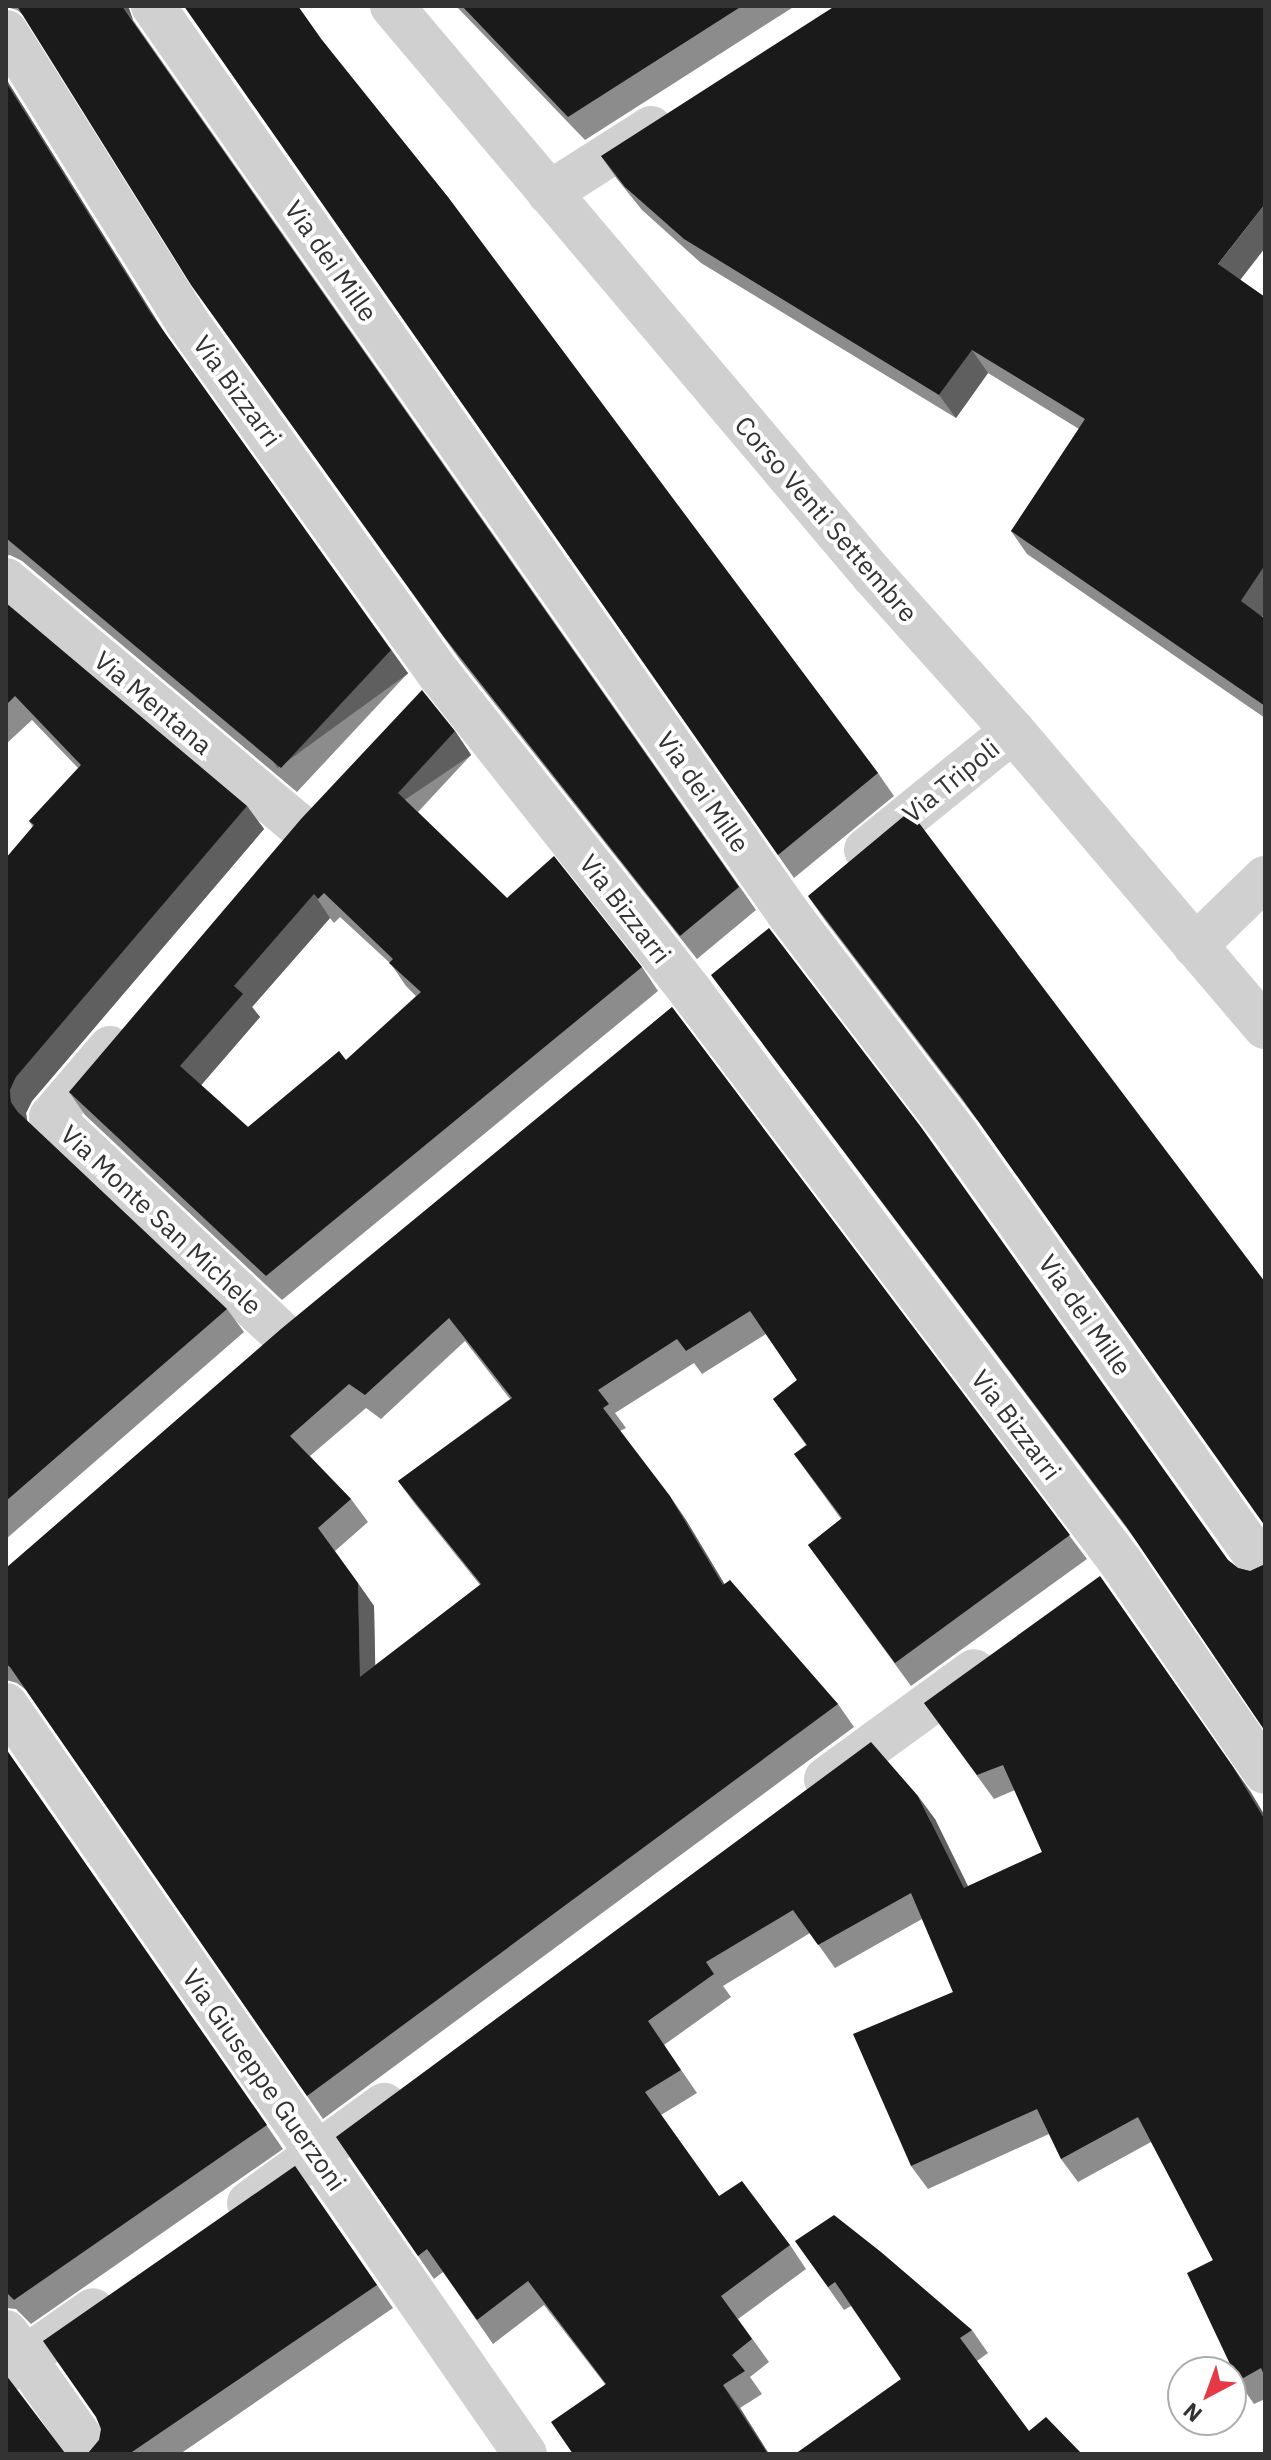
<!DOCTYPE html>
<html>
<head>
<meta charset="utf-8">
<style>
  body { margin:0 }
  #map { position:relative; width:1271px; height:2460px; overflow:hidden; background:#fff; font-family:"IBM Plex Sans",sans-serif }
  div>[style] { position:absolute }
  .minor>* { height:44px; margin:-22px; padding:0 22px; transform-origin:22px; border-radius:22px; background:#d0d0d0 }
  .wall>* { inset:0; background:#8c8c8c }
  .shaded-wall>* { inset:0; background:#5f5f5f; transform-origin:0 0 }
  .building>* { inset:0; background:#1a1a1a }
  span { translate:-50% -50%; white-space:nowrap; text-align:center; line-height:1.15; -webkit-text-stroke:8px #fff; paint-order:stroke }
  .street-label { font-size:26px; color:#333 }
  .frame { position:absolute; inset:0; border:8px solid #333; pointer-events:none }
  .north { position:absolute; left:1167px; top:2356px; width:80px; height:80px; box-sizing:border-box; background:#fff; border:2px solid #adadad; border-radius:50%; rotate:221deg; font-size:22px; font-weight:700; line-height:32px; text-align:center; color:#333 }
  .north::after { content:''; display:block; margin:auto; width:28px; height:36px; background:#e63946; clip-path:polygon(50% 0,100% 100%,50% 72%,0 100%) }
</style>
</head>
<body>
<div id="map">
  <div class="minor">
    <i style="left:153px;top:6px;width:1107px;rotate:55deg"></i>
    <i style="left:788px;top:913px;width:279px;rotate:52.7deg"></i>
    <i style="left:957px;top:1135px;width:532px;rotate:54.64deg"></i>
    <i style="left:392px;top:6px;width:744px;rotate:49.8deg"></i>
    <i style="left:872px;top:574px;width:211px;rotate:48.1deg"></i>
    <i style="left:1013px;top:731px;width:389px;rotate:49.6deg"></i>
    <i style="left:6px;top:32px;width:342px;rotate:58deg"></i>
    <i style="left:187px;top:322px;width:434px;rotate:54.4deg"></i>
    <i style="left:440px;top:675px;width:404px;rotate:51.6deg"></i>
    <i style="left:691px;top:992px;width:716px;rotate:53deg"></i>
    <i style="left:1122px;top:1564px;width:252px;rotate:55.5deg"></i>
    <i style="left:549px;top:193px;width:121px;rotate:-32.5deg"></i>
    <i style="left:6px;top:580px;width:383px;rotate:40deg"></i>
    <i style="left:866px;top:850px;width:189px;rotate:-39deg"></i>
    <i style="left:1195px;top:946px;width:98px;rotate:-44.2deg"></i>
    <i style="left:110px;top:1048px;width:91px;rotate:130.5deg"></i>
    <i style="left:51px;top:1117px;width:316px;rotate:43.2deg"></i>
    <i style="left:6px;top:1705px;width:911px;rotate:55.28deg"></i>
    <i style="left:826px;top:1779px;width:183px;rotate:-36.1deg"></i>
    <i style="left:249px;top:2203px;width:167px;rotate:-36deg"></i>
    <i style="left:6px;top:2332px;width:149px;rotate:54.8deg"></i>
    <i style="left:6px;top:2371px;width:106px;rotate:-35deg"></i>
  </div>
  <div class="wall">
    <i style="clip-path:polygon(6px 6px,128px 6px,133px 20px,756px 910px,697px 959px,460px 660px,208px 308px,23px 15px,17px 10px,6px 7px)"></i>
    <i style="clip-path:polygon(184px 6px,322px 40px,878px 773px,894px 796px,794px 878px)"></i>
    <i style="clip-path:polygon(456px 6px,795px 6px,585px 140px)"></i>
    <i style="clip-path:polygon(6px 79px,163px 331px,408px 673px,297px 792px,22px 561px,10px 555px,6px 556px)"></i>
    <i style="clip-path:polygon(601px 156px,1240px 280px,1265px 297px,1265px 613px,1262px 617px,1265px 619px,1265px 718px,1027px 554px,1011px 531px,1079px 429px,988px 373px,956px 418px,701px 263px,642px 210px,617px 179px)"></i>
    <i style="clip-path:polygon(6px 603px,247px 806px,264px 829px,32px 1101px,26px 1113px,27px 1121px,227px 1309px,244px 1332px,6px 1539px,6px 858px,33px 827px,29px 821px,78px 768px,32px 720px,6px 744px)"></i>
    <i style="clip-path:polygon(evenodd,455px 731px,471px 755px,418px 812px,507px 898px,642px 967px,658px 991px,282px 1300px,85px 1115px,69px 1092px,455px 731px,340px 917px,391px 964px,406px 986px,416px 996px,346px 1060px,248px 1127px,201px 1085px,260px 1017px,252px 1007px,330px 918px,334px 923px,340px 917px)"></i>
    <i style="clip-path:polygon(808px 896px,1265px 1282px,977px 1120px,824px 919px)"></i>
    <i style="clip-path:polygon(711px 975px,1228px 1560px,1238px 1568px,1250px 1571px,1265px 1731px,1137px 1542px)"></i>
    <i style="clip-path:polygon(evenodd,672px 1007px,1087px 1559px,911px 1686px,808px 1545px,841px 1519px,794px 1454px,806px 1445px,773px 1399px,797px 1380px,766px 1334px,702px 1374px,694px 1363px,615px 1413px,626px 1428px,620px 1431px,686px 1520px,724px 1584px,838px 1704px,854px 1727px,323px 2119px,26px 1690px,17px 1683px,6px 1680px,6px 1568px,672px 1007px,465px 1341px,510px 1399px,398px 1481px,415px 1504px,480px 1585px,375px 1665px,374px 1606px,335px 1551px,368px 1522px,351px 1499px,310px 1456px,366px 1408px,381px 1419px,465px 1341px)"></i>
    <i style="clip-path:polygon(924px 1703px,1250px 1791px,1265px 1816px,1265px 2399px,1254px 2404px,1238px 2381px,1213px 2260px,1151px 2142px,1078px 2182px,1061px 2159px,1049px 2134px,928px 2189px,911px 2166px,953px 1992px,922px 1919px,835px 1968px,810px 1933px,723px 1986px,731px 1997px,664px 2045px,697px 2093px,661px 2115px,719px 2196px,790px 2245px,806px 2269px,738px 2319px,769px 2362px,750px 2377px,762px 2394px,740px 2408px,769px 2454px,573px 2454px,605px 2384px,544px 2305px,493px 2344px,443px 2272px,434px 2279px,336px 2137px,935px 1819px,968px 1886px,1042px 1852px,1015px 1790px,994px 1799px)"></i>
    <i style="clip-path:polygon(6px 1749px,283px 2149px,31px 2324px,16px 2309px,6px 2308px)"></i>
    <i style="clip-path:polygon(295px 2166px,393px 2308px,180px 2454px,82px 2454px,89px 2452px,99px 2440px)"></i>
    <i style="clip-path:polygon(795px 2241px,972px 2330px,988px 2353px,977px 2361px,1029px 2431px,901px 2379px,851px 2306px,844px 2310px)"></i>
  </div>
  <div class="shaded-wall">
    <i style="clip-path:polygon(122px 6px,128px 6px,133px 20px)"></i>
    <i style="clip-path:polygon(6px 79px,166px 335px,150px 312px,6px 82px)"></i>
    <i style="clip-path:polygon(1265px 204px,1265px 248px,1234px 288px,1218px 264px)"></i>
    <i style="clip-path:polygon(972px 350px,988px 373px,956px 418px,939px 395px)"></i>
    <i style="clip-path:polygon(1265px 565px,1265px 613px,1257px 625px,1241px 601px)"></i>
    <i style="left:391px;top:650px;width:29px;height:161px;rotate:54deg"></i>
    <i style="left:455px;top:731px;width:29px;height:84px;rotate:56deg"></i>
    <i style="clip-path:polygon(247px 806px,264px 829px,32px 1101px,26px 1113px,28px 1125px,11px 1102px,10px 1090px,16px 1077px)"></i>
    <i style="clip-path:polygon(314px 894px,330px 918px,252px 1007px,260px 1017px,197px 1090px,180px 1066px,234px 986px)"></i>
    <i style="clip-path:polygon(670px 1496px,686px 1520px,739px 1608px,723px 1585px)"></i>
    <i style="clip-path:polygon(1100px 1576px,1250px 1791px,1265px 1816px,1265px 1820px)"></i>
    <i style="clip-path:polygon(358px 1583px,374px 1606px,376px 1700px,360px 1677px)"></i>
    <i style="clip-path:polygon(918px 1796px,935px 1819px,980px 1911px,964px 1888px)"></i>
    <i style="clip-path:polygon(723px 2385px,740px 2408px,769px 2454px,768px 2454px)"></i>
  </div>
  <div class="building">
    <i style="clip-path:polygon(17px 6px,122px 6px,739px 887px,680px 936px,444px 637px,191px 285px)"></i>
    <i style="clip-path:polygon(184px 6px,298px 6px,322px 40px,448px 197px,878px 773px,778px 855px)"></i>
    <i style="clip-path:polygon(462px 6px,742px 6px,568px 117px)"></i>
    <i style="clip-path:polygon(835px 6px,1265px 6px,1265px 204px,1218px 264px,1265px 297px,1265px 565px,1241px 601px,1265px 619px,1265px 706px,1011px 531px,1085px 419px,972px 350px,939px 395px,684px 239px,625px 187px,601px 156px)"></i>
    <i style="clip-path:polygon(6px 82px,150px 312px,391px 650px,281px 768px,6px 538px)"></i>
    <i style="clip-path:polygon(6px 603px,247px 806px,16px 1077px,10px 1090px,11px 1102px,18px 1112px,227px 1309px,6px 1501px,6px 858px,34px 825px,29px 821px,81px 765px,15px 696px,6px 705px)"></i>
    <i style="clip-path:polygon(evenodd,422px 690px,455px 731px,398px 793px,507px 898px,554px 856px,642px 967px,266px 1276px,69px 1092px,301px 819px,422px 690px,324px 893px,393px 959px,389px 963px,421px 992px,346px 1060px,339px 1051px,248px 1127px,180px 1066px,243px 994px,234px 986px,314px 894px,318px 899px,324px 893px)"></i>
    <i style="clip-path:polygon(910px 811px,1265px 1282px,1265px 1526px,961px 1097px,808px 896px)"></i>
    <i style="clip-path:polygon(769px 928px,921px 1127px,1228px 1560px,1238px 1568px,1250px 1571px,1265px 1564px,1265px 1731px,1126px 1526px,711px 975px)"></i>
    <i style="clip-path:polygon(evenodd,672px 1007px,1070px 1535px,895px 1663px,808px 1545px,842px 1518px,794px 1454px,807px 1445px,773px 1399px,797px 1380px,750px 1311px,686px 1351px,677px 1339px,598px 1390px,609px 1404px,603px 1408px,670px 1496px,723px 1585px,730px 1580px,838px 1704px,307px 2096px,10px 1667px,6px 1664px,6px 1568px,281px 1329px,672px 1007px,449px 1318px,512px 1398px,398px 1481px,481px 1584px,360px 1677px,358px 1583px,318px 1528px,351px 1499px,290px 1436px,349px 1384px,365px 1395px,449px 1318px)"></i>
    <i style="clip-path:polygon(1100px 1576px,1233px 1767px,1265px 1820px,1265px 2377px,1261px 2368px,1238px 2381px,1187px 2273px,1213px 2260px,1138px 2117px,1061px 2159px,1037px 2109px,911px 2166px,853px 2034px,953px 1992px,911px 1893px,818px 1945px,793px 1910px,706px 1962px,714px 1974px,648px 2021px,681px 2070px,645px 2092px,719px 2196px,742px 2181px,790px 2245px,721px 2296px,752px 2339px,732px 2355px,745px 2371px,723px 2385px,768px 2454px,573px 2454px,551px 2422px,606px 2384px,528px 2281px,477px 2320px,427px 2249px,418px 2256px,336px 2137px,871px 1742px,918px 1796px,964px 1888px,1042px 1852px,1003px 1765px,977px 1775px,924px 1703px)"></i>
    <i style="clip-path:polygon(6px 1749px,267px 2125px,14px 2300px,6px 2292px)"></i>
    <i style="clip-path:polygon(295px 2166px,377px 2285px,129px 2454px,82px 2454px,89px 2452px,99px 2440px,101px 2429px,96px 2417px,43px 2341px)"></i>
    <i style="clip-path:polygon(834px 2215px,881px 2252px,972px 2330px,960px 2338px,1029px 2431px,1046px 2417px,1082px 2454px,795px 2454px,901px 2379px,835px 2282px,828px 2287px,795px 2241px)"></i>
    <i style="clip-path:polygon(6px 2375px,65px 2453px,70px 2454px,6px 2454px)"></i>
  </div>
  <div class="street-label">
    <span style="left:331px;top:261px;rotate:55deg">Via dei Mille</span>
    <span style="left:237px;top:391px;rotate:54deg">Via Bizzarri</span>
    <span style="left:826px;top:519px;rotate:49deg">Corso Venti Settembre</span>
    <span style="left:153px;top:703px;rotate:40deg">Via Mentana</span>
    <span style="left:951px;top:781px;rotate:-39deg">Via Tripoli</span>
    <span style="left:703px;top:792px;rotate:55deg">Via dei Mille</span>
    <span style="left:625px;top:909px;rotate:52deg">Via Bizzarri</span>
    <span style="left:161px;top:1220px;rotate:43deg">Via Monte San Michele</span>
    <span style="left:1085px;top:1315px;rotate:55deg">Via dei Mille</span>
    <span style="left:1016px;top:1425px;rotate:53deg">Via Bizzarri</span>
    <span style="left:264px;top:2080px;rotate:55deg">Via Giuseppe Guerzoni</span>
  </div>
  <div class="frame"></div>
  <div class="north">N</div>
</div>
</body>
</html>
